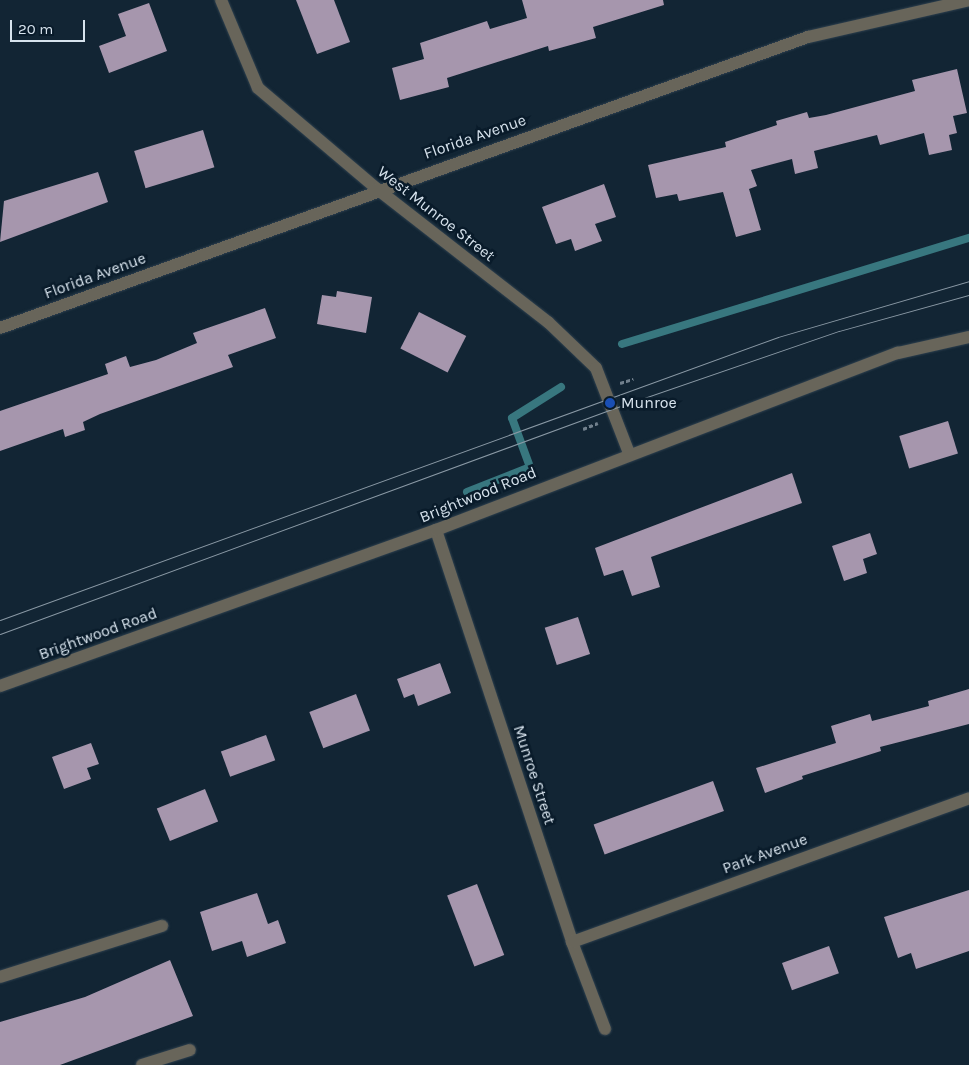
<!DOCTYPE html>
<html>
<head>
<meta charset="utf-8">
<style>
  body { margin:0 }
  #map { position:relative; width:969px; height:1065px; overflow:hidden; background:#122534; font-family:Karla,sans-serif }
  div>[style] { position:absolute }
  .stream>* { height:8px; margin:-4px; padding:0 4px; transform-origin:4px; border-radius:4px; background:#38777f }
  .building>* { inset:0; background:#a696ad; transform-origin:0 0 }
  .path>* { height:3px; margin-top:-1.5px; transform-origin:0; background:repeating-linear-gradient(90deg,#71808d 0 4px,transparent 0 6.5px) }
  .roads { filter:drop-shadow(0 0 1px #2e404e) drop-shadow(0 0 1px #2e404e) }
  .service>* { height:12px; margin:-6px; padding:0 6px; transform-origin:6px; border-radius:6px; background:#68655a }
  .minor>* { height:12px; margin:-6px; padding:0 6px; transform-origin:6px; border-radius:6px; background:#68655a }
  .tertiary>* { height:12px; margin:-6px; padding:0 6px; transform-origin:6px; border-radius:6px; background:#68655a }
  .tram>* { height:1px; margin:-0.5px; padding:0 0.5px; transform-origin:0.5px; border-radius:0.5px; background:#8a99a5 }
  .dots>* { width:14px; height:14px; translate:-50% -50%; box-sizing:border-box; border:2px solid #091b2a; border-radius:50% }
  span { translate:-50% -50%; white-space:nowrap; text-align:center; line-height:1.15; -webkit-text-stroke:5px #091b2a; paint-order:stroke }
  .street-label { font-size:16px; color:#d7e3ed }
  .poi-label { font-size:16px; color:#d7e3ed }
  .left { translate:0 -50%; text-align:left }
  .scale { position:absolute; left:10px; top:20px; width:75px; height:22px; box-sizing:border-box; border:2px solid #d7e3ed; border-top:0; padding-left:6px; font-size:15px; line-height:18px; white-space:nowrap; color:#d7e3ed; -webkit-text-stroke:4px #091b2a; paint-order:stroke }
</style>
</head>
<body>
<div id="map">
  <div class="stream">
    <i style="left:622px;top:344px;width:363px;rotate:-17deg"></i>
    <i style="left:467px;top:492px;width:68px;rotate:-21.6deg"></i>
    <i style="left:530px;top:467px;width:52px;rotate:-110.2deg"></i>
    <i style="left:512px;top:418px;width:58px;rotate:-32.3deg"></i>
  </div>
  <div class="building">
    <i style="clip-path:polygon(296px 0,334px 0,350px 42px,317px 54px)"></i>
    <i style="clip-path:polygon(522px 0,663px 0,664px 5px,593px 27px,596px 38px,549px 51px,548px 46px,447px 78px,449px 87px,400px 100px,392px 68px,424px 59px,420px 43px,487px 21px,490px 29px,527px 18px)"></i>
    <i style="clip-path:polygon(149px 3px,167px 51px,109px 73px,99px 46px,126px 36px,118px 14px)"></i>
    <i style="clip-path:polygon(957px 69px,967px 113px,953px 116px,957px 133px,949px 135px,952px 150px,929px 155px,924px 133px,880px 145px,877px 135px,814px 151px,818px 168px,795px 174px,792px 159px,751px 170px,757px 186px,749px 189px,761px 230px,736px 237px,723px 192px,679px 201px,677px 194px,656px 198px,648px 165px,726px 147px,725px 142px,777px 125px,776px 121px,807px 112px,809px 118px,826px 115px,915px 91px,912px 80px)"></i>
    <i style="left:203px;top:130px;width:39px;height:72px;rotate:73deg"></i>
    <i style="clip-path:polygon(98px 172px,108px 202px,0 242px,4px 201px)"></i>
    <i style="clip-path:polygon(604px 184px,616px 217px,595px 224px,602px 241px,575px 251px,571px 239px,556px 244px,542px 207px)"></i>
    <i style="clip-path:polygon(337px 291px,372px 297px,366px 333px,317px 324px,322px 295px,336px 297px)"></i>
    <i style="clip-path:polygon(265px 308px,276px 338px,228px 355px,233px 367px,100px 414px,83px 422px,85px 430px,65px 437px,63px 429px,0 451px,0 411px,108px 374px,105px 364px,126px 356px,130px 367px,156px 360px,197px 343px,193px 333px)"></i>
    <i style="left:419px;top:312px;width:53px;height:41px;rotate:27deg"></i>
    <i style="left:948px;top:421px;width:34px;height:51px;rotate:73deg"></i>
    <i style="clip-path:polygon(792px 473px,802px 503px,651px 557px,660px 587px,632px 596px,623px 570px,604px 576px,595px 548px)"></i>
    <i style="clip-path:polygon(870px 533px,877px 554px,863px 559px,867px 573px,844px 581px,832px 546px)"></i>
    <i style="left:578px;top:617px;width:39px;height:35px;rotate:72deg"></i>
    <i style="clip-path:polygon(440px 663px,451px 693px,418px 706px,414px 694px,404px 698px,397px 679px)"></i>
    <i style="clip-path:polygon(969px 689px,969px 724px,880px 747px,881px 751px,802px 776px,803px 779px,765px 793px,756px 768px,836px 743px,831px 726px,870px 714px,872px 721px,929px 706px,928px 701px)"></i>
    <i style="left:356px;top:694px;width:39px;height:50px;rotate:69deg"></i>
    <i style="left:266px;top:735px;width:27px;height:48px;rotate:70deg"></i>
    <i style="clip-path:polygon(91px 743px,99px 764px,87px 768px,91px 779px,64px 789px,52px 757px)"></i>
    <i style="left:713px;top:781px;width:32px;height:127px;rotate:70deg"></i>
    <i style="left:205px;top:789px;width:35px;height:52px;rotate:68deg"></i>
    <i style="left:477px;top:884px;width:76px;height:32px;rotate:69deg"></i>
    <i style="clip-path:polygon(969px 890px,969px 951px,916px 969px,911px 953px,898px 958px,884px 917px)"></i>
    <i style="clip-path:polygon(257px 893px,268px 924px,278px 920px,286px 943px,247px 957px,242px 941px,212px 951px,200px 912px)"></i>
    <i style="left:829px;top:946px;width:29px;height:50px;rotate:70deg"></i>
    <i style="clip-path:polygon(170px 960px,193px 1016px,60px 1065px,0 1065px,0 1022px,85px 997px)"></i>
  </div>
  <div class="path">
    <i style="left:620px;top:383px;width:14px;rotate:-17deg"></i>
    <i style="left:583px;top:429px;width:16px;rotate:-22deg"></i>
  </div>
  <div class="roads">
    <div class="service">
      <i style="left:0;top:977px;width:170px;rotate:-17.5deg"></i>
      <i style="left:142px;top:1065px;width:50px;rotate:-17.4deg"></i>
    </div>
    <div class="minor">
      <i style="left:221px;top:0;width:95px;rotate:67.2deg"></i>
      <i style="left:258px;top:88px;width:156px;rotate:40.3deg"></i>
      <i style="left:377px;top:189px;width:217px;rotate:37.9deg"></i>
      <i style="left:548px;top:322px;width:66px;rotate:43.8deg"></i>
      <i style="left:596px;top:368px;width:91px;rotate:68.8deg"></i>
      <i style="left:0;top:328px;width:859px;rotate:-19.81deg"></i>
      <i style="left:808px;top:37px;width:165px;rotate:-12.9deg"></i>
      <i style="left:436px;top:530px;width:434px;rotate:71.7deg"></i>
      <i style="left:572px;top:942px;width:93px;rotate:69.2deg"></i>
      <i style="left:572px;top:942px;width:422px;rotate:-19.9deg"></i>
    </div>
    <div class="tertiary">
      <i style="left:0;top:686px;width:463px;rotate:-19.7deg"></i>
      <i style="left:436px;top:530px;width:495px;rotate:-21deg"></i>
      <i style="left:898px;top:353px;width:73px;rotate:-12.7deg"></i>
    </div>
  </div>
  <div class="tram">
    <i style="left:0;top:620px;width:828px;rotate:-19.99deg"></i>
    <i style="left:778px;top:337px;width:199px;rotate:-16.3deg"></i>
    <i style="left:0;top:634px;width:652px;rotate:-20.19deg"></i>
    <i style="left:612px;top:409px;width:240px;rotate:-19deg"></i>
    <i style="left:839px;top:331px;width:135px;rotate:-15.5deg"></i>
  </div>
  <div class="dots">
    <i style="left:610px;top:403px;background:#1a4fb4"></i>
  </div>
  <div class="street-label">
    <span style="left:475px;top:137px;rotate:-19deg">Florida Avenue</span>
    <span style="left:436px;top:214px;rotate:38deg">West Munroe Street</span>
    <span style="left:95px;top:276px;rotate:-20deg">Florida Avenue</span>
    <span style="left:478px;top:495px;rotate:-22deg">Brightwood Road</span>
    <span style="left:98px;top:634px;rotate:-20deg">Brightwood Road</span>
    <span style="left:534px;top:775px;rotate:72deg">Munroe Street</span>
    <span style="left:765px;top:854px;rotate:-20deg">Park Avenue</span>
  </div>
  <div class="poi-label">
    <span class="left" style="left:621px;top:403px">Munroe</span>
  </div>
  <div class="scale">20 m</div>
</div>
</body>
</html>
